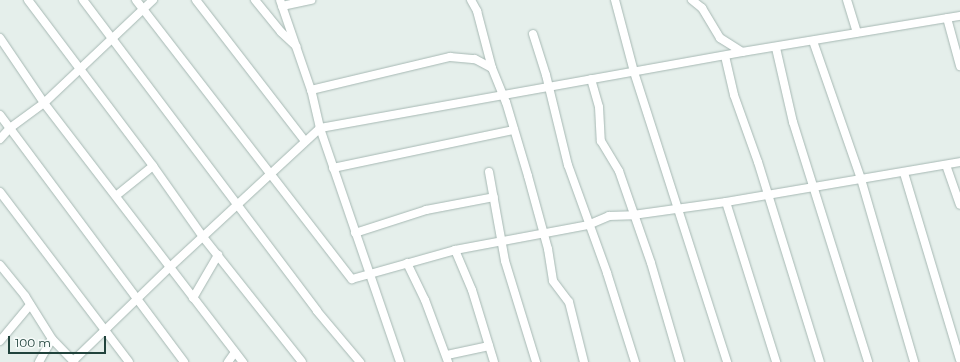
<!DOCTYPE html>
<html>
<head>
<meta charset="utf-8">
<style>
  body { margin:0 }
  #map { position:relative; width:960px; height:362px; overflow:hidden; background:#e5efeb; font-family:Montserrat,sans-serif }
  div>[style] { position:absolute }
  .roads { filter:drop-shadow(0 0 1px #a6b8b3) drop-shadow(0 0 1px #a6b8b3) }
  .minor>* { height:8px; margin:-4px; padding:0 4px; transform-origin:4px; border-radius:4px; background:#fff }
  span { translate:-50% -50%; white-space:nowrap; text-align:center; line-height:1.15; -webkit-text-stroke:3px #f6fbf9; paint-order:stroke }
  .scale { position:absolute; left:8px; top:336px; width:98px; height:18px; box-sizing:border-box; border:2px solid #21433c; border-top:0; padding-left:5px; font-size:12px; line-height:14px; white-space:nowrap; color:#21433c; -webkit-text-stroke:3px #f6fbf9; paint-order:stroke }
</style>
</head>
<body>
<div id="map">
  <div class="roads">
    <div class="minor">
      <i style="left:28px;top:0;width:208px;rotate:53deg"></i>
      <i style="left:153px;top:166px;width:87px;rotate:54.8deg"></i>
      <i style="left:203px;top:237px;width:159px;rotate:51.6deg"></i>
      <i style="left:83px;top:0;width:389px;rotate:53deg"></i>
      <i style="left:317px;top:311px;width:67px;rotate:49.9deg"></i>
      <i style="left:136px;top:0;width:353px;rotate:52.3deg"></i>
      <i style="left:352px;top:279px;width:107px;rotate:-15.7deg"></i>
      <i style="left:455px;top:250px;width:135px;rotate:-10.6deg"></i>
      <i style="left:588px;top:225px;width:23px;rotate:-23deg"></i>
      <i style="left:609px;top:216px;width:24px;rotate:-2deg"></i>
      <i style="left:633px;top:215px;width:94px;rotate:-8deg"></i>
      <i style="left:726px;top:202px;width:237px;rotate:-9.7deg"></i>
      <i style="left:196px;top:0;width:178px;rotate:52.3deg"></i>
      <i style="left:255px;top:0;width:41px;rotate:50.9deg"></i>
      <i style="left:281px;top:32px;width:21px;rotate:43deg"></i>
      <i style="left:471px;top:0;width:13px;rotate:61deg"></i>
      <i style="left:477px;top:11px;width:59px;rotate:75.3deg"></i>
      <i style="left:492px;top:68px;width:37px;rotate:68deg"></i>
      <i style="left:506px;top:102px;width:77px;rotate:73.4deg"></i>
      <i style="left:528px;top:176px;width:76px;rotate:74.7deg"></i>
      <i style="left:548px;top:249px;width:32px;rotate:81deg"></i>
      <i style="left:553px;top:281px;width:26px;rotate:53deg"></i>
      <i style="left:569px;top:302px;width:62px;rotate:76deg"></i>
      <i style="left:615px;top:0;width:74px;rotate:75.2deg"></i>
      <i style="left:634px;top:72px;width:305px;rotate:72.2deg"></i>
      <i style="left:692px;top:0;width:13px;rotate:39deg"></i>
      <i style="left:702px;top:8px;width:35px;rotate:59deg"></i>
      <i style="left:720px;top:38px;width:26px;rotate:32deg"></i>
      <i style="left:742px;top:52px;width:221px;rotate:-9.4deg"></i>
      <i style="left:847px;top:0;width:34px;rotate:73deg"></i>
      <i style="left:282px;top:6px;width:30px;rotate:-12deg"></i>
      <i style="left:947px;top:18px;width:50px;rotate:74.8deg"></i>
      <i style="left:533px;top:34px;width:43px;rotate:72.4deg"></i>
      <i style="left:546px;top:75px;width:93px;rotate:76.3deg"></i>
      <i style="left:568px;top:165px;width:115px;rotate:70.1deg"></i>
      <i style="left:607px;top:273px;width:93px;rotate:72.5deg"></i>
      <i style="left:0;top:38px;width:78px;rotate:55.9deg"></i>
      <i style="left:44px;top:103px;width:327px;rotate:52.5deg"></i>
      <i style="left:813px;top:41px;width:146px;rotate:70.8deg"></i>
      <i style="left:861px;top:179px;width:191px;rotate:73.8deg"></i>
      <i style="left:776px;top:48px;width:76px;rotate:77.1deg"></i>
      <i style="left:793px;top:122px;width:251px;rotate:72.6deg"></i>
      <i style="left:725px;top:56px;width:40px;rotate:77deg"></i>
      <i style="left:734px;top:95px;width:71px;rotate:70.3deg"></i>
      <i style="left:758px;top:162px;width:209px;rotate:72.8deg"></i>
      <i style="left:591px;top:79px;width:29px;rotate:74deg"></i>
      <i style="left:599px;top:107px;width:34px;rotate:87deg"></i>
      <i style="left:601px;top:141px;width:35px;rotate:59deg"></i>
      <i style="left:619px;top:171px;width:97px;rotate:70.8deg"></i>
      <i style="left:651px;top:263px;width:103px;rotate:73.7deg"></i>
      <i style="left:311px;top:90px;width:143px;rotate:-13.4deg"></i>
      <i style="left:450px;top:57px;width:25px;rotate:5deg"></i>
      <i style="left:475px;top:59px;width:19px;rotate:28deg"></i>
      <i style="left:0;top:115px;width:308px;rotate:53.3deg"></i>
      <i style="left:0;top:139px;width:15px;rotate:-48deg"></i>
      <i style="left:10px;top:128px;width:42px;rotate:-36.3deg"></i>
      <i style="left:44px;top:103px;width:150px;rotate:-43.4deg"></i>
      <i style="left:946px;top:165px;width:42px;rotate:70.7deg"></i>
      <i style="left:333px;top:168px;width:185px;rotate:-11.9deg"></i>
      <i style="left:489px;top:172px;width:90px;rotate:79.8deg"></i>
      <i style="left:505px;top:261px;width:106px;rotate:72.9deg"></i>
      <i style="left:904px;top:173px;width:195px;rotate:73.3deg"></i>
      <i style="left:0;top:192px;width:213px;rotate:52.8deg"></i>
      <i style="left:117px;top:195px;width:46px;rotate:-38.9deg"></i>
      <i style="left:726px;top:202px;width:168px;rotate:72.6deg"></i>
      <i style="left:355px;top:233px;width:75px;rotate:-17.9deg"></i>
      <i style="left:426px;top:210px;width:69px;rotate:-10.8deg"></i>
      <i style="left:455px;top:250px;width:43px;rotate:67deg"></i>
      <i style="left:472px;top:290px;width:75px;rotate:73deg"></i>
      <i style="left:407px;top:263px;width:41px;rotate:64.1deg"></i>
      <i style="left:425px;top:300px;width:66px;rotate:69.6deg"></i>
      <i style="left:0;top:265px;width:40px;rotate:51deg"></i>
      <i style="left:25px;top:296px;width:51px;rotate:57.9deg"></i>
      <i style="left:52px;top:339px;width:32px;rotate:46deg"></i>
      <i style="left:193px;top:298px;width:50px;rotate:-59.8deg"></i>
      <i style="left:0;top:341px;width:47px;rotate:-50.2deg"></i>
      <i style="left:447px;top:355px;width:43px;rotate:-12.1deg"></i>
      <i style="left:73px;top:361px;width:134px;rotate:-44.1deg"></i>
      <i style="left:169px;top:268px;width:206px;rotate:-42.8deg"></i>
      <i style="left:320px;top:128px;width:39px;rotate:-103deg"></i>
      <i style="left:311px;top:90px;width:95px;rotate:-109deg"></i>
      <i style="left:39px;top:362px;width:26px;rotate:-61deg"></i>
      <i style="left:228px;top:362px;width:12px;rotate:-55deg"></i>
      <i style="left:400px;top:362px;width:247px;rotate:-108.9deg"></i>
      <i style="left:320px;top:128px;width:429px;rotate:-10.2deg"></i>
    </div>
  </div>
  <div class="scale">100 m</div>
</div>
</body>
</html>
